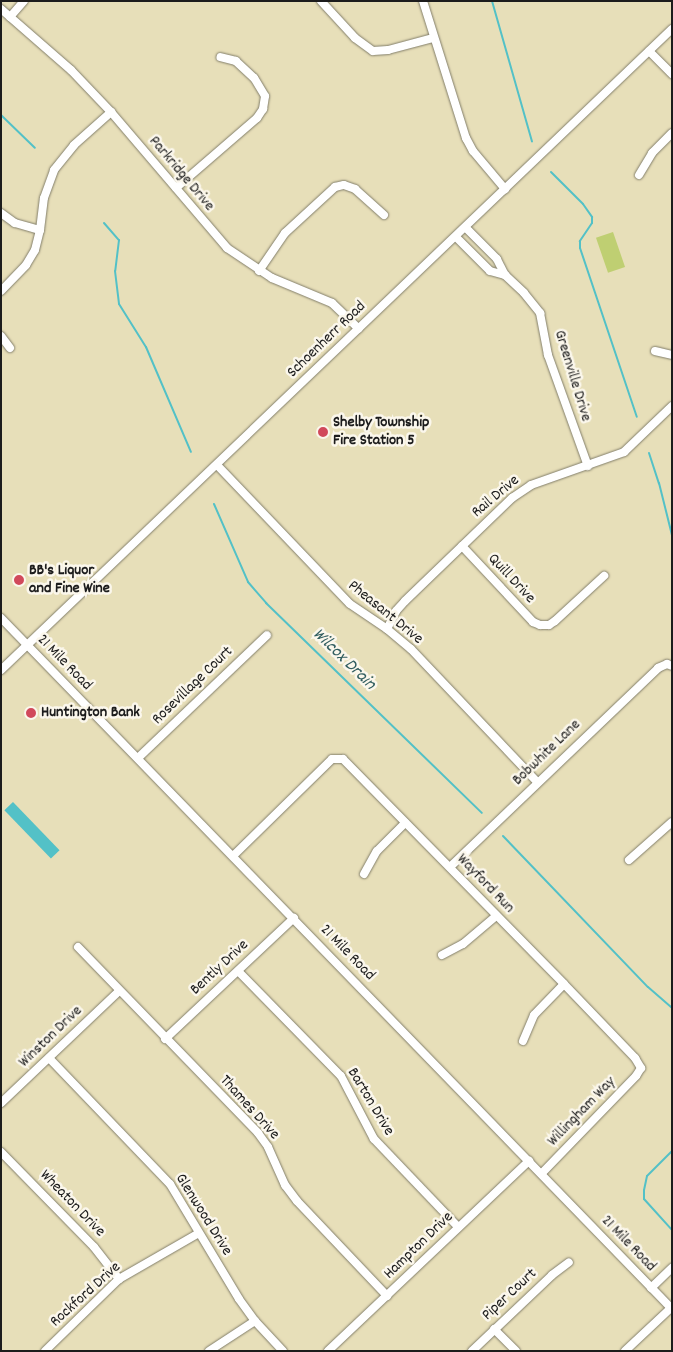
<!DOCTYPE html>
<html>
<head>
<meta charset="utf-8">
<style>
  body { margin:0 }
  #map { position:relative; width:673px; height:1352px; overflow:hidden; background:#e7dfb9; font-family:Dekko,sans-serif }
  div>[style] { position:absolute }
  .green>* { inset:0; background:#bfcf72; transform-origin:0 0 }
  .water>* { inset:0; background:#53c1c7; transform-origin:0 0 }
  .stream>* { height:2px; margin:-1px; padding:0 1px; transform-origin:1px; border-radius:1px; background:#53c1c7 }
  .roads { filter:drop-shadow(0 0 1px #827e6a) drop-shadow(0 0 1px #827e6a) }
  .minor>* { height:8px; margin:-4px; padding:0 4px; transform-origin:4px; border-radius:4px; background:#fff }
  .dots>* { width:14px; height:14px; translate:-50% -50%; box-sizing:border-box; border:2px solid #fbf7ec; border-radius:50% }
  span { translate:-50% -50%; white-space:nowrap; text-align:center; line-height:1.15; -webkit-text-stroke:5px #fbf7ec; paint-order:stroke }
  .street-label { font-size:16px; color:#1c1c1c }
  .poi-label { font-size:16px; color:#1c1c1c; font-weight:700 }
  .left { translate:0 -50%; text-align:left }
  .water-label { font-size:18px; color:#325e60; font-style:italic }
  .frame { position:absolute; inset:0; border:2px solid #1c1c1c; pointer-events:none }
</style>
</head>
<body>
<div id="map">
  <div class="green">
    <i style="left:613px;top:232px;width:37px;height:18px;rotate:71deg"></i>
  </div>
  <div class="water">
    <i style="left:13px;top:802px;width:67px;height:12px;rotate:46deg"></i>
  </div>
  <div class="stream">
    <i style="left:492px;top:1px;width:146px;rotate:74.1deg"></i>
    <i style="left:1px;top:115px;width:47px;rotate:44.1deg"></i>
    <i style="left:551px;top:172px;width:45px;rotate:45deg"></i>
    <i style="left:583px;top:204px;width:16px;rotate:55deg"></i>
    <i style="left:592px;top:217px;width:6px;rotate:90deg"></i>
    <i style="left:592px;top:223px;width:22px;rotate:124deg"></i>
    <i style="left:580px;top:241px;width:7px;rotate:90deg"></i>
    <i style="left:580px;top:248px;width:178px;rotate:71.4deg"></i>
    <i style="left:104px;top:223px;width:23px;rotate:49deg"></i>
    <i style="left:119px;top:240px;width:31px;rotate:97deg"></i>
    <i style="left:115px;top:271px;width:33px;rotate:83deg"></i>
    <i style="left:119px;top:304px;width:51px;rotate:57.9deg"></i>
    <i style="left:146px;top:347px;width:114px;rotate:66.8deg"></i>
    <i style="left:649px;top:453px;width:32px;rotate:72deg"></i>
    <i style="left:659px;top:483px;width:54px;rotate:76deg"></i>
    <i style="left:214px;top:504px;width:85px;rotate:66.4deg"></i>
    <i style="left:248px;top:582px;width:28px;rotate:49deg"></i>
    <i style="left:266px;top:603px;width:301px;rotate:44.2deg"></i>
    <i style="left:503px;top:836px;width:209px;rotate:46.2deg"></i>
    <i style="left:648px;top:987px;width:32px;rotate:41deg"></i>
    <i style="left:672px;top:1151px;width:35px;rotate:135deg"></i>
    <i style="left:647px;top:1176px;width:14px;rotate:102deg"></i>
    <i style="left:644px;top:1190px;width:9px;rotate:90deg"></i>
    <i style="left:644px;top:1199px;width:42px;rotate:47.9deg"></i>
  </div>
  <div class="roads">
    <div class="minor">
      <i style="left:321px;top:1px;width:50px;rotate:47.4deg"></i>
      <i style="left:355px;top:38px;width:22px;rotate:36deg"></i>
      <i style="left:373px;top:51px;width:15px;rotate:-4deg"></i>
      <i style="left:388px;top:50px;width:47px;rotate:-14.9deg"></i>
      <i style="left:423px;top:1px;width:144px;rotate:72.6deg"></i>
      <i style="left:466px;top:138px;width:15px;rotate:62deg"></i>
      <i style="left:473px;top:151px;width:50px;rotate:49.9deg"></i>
      <i style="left:1px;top:9px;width:93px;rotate:41.1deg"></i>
      <i style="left:71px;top:70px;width:58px;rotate:46.4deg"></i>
      <i style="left:111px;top:112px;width:179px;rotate:49.5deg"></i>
      <i style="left:227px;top:248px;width:54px;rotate:33.7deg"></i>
      <i style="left:272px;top:278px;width:65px;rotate:22.6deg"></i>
      <i style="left:332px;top:303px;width:37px;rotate:44deg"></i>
      <i style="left:10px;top:17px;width:21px;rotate:-49deg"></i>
      <i style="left:649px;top:51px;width:33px;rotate:45deg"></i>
      <i style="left:639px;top:175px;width:26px;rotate:-59deg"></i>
      <i style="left:652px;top:153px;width:28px;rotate:-45deg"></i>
      <i style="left:176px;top:188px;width:107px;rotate:-40.8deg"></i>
      <i style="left:257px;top:118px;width:11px;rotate:-56deg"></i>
      <i style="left:263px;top:109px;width:13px;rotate:-81deg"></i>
      <i style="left:265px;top:96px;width:21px;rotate:-121deg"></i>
      <i style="left:254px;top:78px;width:25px;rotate:-137deg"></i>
      <i style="left:236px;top:61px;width:16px;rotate:-166deg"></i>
      <i style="left:1px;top:213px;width:17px;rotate:36deg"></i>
      <i style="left:15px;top:223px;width:26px;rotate:16deg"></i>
      <i style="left:456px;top:237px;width:48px;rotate:45deg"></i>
      <i style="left:490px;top:271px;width:16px;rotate:15deg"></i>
      <i style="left:505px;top:275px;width:18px;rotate:-117deg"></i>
      <i style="left:497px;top:259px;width:45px;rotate:-135deg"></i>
      <i style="left:259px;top:271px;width:46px;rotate:-55.6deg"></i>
      <i style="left:285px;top:233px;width:68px;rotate:-42.6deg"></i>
      <i style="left:335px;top:187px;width:9px;rotate:-13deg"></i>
      <i style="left:344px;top:185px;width:12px;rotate:20deg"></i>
      <i style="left:355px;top:189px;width:39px;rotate:42deg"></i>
      <i style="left:505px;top:275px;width:26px;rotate:43deg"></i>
      <i style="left:524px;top:293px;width:26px;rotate:51deg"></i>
      <i style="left:540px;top:313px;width:43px;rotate:79.2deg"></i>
      <i style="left:548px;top:355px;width:118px;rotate:70.2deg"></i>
      <i style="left:1px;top:291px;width:36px;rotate:-46deg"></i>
      <i style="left:26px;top:265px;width:17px;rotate:-59deg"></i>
      <i style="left:35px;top:250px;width:21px;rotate:-76deg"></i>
      <i style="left:40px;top:230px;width:32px;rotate:-83deg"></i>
      <i style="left:44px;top:198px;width:30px;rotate:-70deg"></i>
      <i style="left:54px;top:170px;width:32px;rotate:-51deg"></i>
      <i style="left:74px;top:145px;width:50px;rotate:-41.7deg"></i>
      <i style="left:1px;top:336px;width:15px;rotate:53deg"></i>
      <i style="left:655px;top:351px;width:17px;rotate:13deg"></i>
      <i style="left:217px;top:465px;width:192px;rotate:46.3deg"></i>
      <i style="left:350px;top:604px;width:45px;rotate:34deg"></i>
      <i style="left:387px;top:629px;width:31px;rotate:40deg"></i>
      <i style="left:411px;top:649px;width:183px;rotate:46.5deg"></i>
      <i style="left:462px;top:546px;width:104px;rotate:46.9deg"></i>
      <i style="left:533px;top:622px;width:8px;rotate:23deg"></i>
      <i style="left:540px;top:625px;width:9px"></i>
      <i style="left:549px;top:625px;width:7px;rotate:-34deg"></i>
      <i style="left:555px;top:621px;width:67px;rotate:-42.6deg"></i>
      <i style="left:1px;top:618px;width:963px;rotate:45.84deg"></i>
      <i style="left:387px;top:629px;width:20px;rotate:-63deg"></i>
      <i style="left:396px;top:611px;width:13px;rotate:-48deg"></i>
      <i style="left:405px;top:601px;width:149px;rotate:-43.9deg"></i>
      <i style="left:512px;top:498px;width:23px;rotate:-34deg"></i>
      <i style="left:531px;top:485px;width:99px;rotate:-19.5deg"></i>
      <i style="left:624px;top:452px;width:66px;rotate:-43.8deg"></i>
      <i style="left:1px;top:670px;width:928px;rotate:-43.69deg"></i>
      <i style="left:138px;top:758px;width:178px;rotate:-43.6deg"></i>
      <i style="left:234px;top:855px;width:137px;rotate:-44.4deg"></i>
      <i style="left:332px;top:759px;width:11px"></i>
      <i style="left:343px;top:759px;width:315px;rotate:45.5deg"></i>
      <i style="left:564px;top:984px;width:103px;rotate:46.2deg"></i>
      <i style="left:635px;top:1058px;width:12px;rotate:59deg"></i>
      <i style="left:641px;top:1068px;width:9px;rotate:122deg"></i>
      <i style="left:636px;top:1076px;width:136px;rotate:134.1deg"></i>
      <i style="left:629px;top:860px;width:57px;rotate:-41.5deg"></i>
      <i style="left:450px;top:867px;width:288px;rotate:-43.7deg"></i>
      <i style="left:658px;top:668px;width:10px;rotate:-24deg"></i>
      <i style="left:667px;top:664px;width:5px;rotate:22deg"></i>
      <i style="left:364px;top:874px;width:26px;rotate:-61deg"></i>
      <i style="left:377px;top:851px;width:40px;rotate:-45deg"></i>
      <i style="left:78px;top:947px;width:259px;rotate:45.9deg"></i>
      <i style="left:258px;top:1133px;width:17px;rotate:54deg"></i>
      <i style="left:268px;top:1147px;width:42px;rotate:65.9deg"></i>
      <i style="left:285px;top:1185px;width:20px;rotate:53deg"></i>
      <i style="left:297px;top:1201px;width:131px;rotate:46.5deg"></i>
      <i style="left:442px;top:955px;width:24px;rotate:-28deg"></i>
      <i style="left:463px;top:944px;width:43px;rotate:-40.3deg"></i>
      <i style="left:238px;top:971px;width:147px;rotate:45.6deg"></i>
      <i style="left:341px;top:1076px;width:71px;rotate:62.4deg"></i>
      <i style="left:374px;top:1139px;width:122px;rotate:46.3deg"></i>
      <i style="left:165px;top:1039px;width:177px;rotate:-43.2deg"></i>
      <i style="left:523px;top:1041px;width:28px;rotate:-67deg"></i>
      <i style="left:534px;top:1015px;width:43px;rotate:-45.9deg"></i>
      <i style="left:49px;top:1058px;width:175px;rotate:46.2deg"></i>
      <i style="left:170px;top:1184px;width:134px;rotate:59deg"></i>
      <i style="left:239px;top:1299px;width:27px;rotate:54deg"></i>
      <i style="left:255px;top:1321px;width:41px;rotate:47deg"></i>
      <i style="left:1px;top:1103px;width:163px;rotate:-43.5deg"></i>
      <i style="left:1px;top:1152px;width:133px;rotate:45.6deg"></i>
      <i style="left:94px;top:1247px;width:41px;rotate:52deg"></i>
      <i style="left:651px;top:1288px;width:29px;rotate:-44deg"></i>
      <i style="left:494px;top:1329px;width:31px;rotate:45deg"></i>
      <i style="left:45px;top:1351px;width:103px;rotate:-44.2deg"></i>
      <i style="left:119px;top:1279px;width:92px;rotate:-29.9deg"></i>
      <i style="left:209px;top:1351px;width:55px;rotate:-33.1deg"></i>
      <i style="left:328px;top:1351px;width:277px;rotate:-43.4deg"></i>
      <i style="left:472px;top:1351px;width:110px;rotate:-43.5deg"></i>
      <i style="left:552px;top:1275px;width:21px;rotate:-37deg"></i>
      <i style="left:625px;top:1351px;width:63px;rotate:-43.1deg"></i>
    </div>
  </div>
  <div class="dots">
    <i style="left:323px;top:432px;background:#d1495b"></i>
    <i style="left:19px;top:580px;background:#d1495b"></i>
    <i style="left:31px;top:713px;background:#d1495b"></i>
  </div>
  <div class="street-label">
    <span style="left:181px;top:174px;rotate:50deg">Parkridge Drive</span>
    <span style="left:327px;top:340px;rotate:-44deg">Schoenherr Road</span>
    <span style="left:572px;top:376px;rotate:73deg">Greenville Drive</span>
    <span style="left:496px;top:497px;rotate:-40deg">Rail Drive</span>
    <span style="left:511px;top:579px;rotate:47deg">Quill Drive</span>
    <span style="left:385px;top:613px;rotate:39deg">Pheasant Drive</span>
    <span style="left:64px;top:663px;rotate:46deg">21 Mile Road</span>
    <span style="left:193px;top:686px;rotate:-44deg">Rosevillage Court</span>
    <span style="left:547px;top:753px;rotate:-44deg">Bobwhite Lane</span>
    <span style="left:485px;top:884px;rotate:46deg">Wayford Run</span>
    <span style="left:347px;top:953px;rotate:46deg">21 Mile Road</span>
    <span style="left:220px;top:968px;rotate:-43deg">Bently Drive</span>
    <span style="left:51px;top:1037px;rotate:-44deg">Winston Drive</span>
    <span style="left:370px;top:1102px;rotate:59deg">Barton Drive</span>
    <span style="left:249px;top:1108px;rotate:48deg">Thames Drive</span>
    <span style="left:582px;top:1112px;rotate:-46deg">Willingham Way</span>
    <span style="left:72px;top:1204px;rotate:46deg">Wheaton Drive</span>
    <span style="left:203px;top:1215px;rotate:58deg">Glenwood Drive</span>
    <span style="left:628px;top:1244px;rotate:46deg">21 Mile Road</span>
    <span style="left:419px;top:1246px;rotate:-44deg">Hampton Drive</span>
    <span style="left:86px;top:1295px;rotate:-42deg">Rockford Drive</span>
    <span style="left:510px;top:1295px;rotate:-43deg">Piper Court</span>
  </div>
  <div class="poi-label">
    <span class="left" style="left:333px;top:432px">Shelby Township<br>Fire Station 5</span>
    <span class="left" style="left:29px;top:580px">BB's Liquor<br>and Fine Wine</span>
    <span class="left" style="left:41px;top:713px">Huntington Bank</span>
  </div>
  <div class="water-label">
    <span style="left:343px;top:660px;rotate:44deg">Wilcox Drain</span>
  </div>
  <div class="frame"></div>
</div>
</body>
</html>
